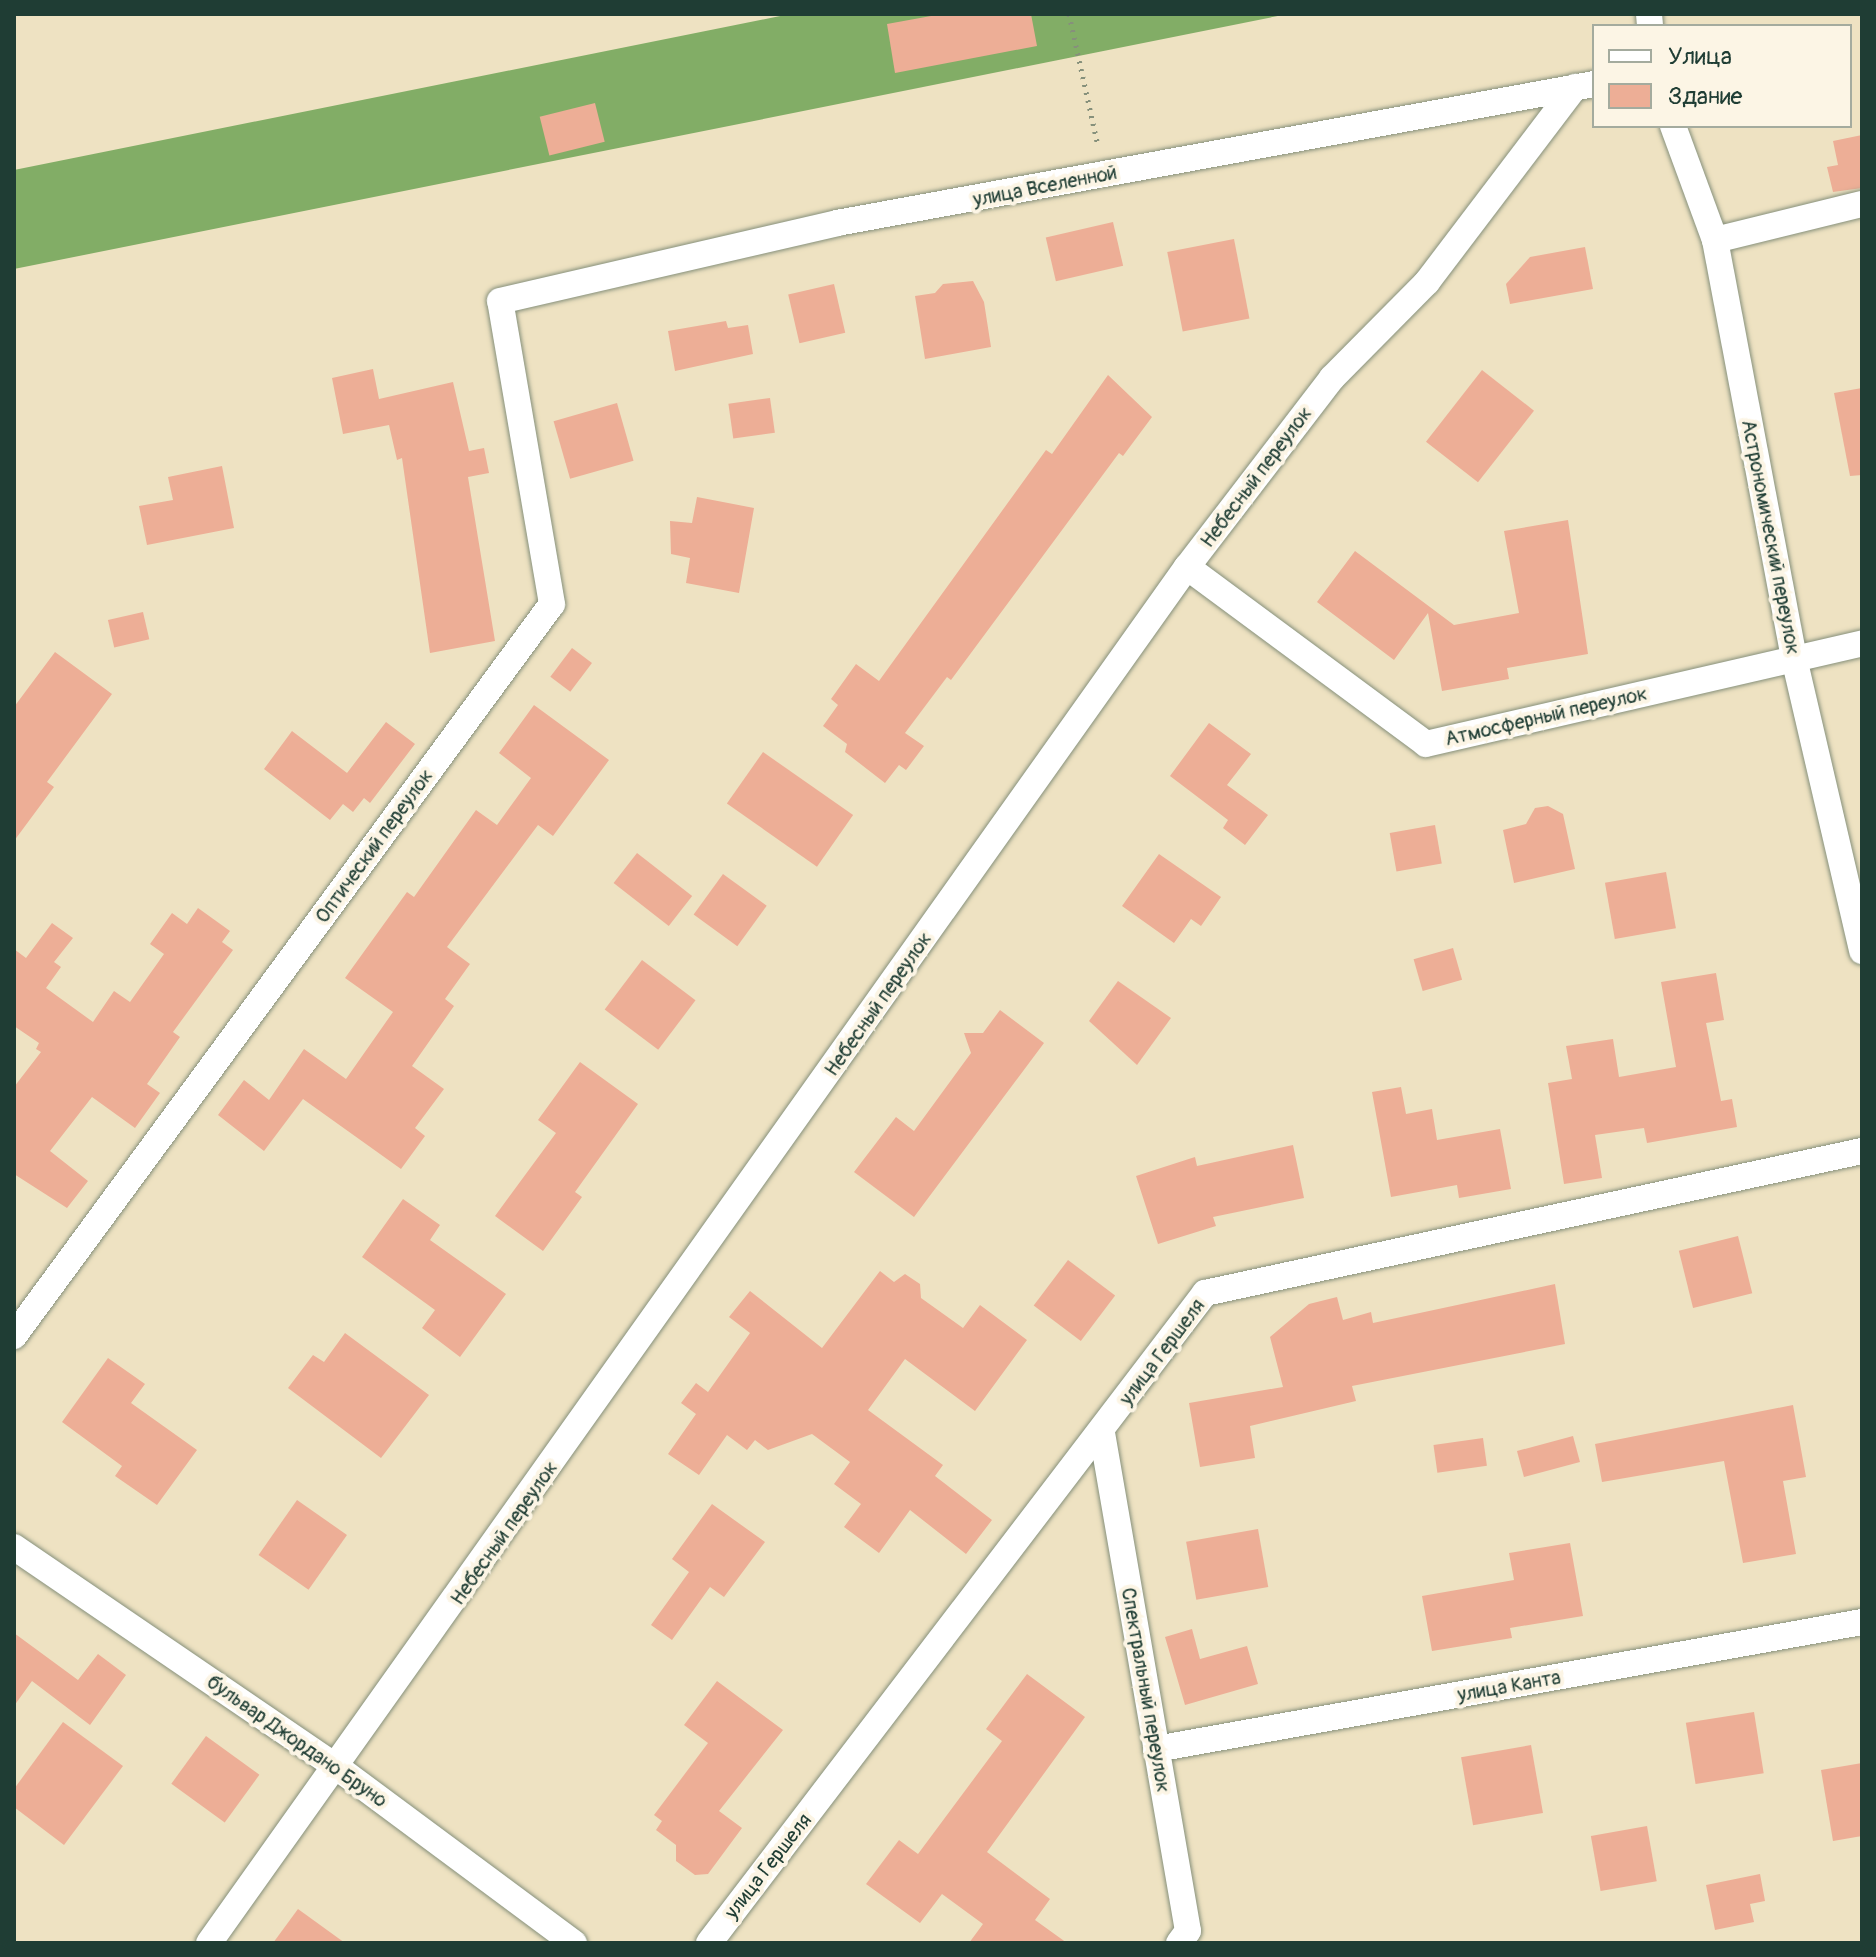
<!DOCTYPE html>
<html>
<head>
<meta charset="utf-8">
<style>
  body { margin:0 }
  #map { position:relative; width:1876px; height:1957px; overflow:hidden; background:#eee2c2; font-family:Pangolin,sans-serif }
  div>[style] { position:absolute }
  .forest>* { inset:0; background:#82ad66 }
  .building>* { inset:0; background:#edae96; transform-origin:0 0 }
  .path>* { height:5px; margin-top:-2.5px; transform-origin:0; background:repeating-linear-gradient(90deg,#86907b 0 2px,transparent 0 8px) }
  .roads { filter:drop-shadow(0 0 2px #86907b) drop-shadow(0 0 2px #86907b) }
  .minor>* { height:26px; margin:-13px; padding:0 13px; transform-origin:13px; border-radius:13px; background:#fff }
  span { translate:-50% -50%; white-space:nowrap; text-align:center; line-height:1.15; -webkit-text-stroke:8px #fcf5e5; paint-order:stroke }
  .street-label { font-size:20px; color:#1f3d34 }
  .frame { position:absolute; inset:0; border:16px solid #1f3d34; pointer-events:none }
  .legend { position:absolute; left:1592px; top:24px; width:260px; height:104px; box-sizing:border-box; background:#fcf5e5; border:2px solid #a4ab9e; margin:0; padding:10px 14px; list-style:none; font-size:24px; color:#1f3d34 }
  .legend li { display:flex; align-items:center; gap:16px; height:40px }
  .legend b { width:40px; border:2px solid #a4ab9e }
</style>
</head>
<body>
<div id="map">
  <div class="forest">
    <i style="clip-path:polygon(790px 14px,1288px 14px,14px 269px,14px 170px)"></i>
  </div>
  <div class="building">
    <i style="clip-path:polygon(942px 14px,1031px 14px,1037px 46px,895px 73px,887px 24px)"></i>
    <i style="left:595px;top:103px;width:40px;height:57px;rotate:76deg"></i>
    <i style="clip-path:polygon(1862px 135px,1862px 188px,1833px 192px,1827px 167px,1838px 165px,1833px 141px)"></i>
    <i style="left:1113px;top:222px;width:45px;height:69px;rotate:77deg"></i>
    <i style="left:1234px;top:239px;width:81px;height:68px;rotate:79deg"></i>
    <i style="clip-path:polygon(1585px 247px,1593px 289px,1510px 304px,1506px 284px,1530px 257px)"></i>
    <i style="clip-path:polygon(973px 281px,984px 302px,991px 347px,925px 359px,915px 296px,935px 293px,943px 284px)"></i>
    <i style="left:834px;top:284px;width:50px;height:47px;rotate:77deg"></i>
    <i style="clip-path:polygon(726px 321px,728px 328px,748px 325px,753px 354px,675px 371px,668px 331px)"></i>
    <i style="clip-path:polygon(373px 369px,379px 399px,453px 382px,469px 451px,484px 448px,489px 473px,468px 477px,495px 641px,430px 653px,402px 458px,397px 460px,389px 425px,343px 434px,332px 378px)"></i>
    <i style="left:1482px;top:370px;width:66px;height:91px;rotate:38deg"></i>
    <i style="clip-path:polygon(1108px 375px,1152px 417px,1123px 456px,1119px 453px,951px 680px,947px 677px,905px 733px,924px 746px,906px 770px,899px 765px,885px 783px,845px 752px,847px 744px,823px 726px,838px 705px,831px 699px,856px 664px,879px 681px,1046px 450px,1052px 454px)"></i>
    <i style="clip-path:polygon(1862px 388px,1862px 475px,1850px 476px,1834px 393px)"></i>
    <i style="left:770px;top:398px;width:35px;height:42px;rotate:82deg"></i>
    <i style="left:617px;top:403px;width:60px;height:66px;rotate:74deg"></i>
    <i style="clip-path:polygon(222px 466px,234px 528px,147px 545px,139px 506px,173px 500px,168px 477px)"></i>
    <i style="clip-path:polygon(697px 497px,754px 508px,739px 593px,686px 583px,690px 558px,671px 554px,670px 521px,692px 523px)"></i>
    <i style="clip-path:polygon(1568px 520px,1588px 654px,1507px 668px,1509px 679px,1442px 691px,1428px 613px,1394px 660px,1317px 602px,1355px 551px,1454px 625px,1519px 613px,1504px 531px)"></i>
    <i style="left:143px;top:612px;width:28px;height:36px;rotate:77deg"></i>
    <i style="left:572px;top:648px;width:25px;height:36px;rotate:37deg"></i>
    <i style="clip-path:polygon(55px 652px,112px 694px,47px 782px,54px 787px,14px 841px,14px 707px)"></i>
    <i style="clip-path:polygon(534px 705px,609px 760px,553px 836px,538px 825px,447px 947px,470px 964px,445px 999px,454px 1006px,412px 1066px,444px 1089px,415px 1128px,425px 1136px,401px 1169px,303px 1099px,264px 1151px,218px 1115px,244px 1080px,269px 1100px,304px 1049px,346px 1079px,393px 1012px,345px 978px,407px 892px,414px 897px,476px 810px,497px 825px,531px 778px,499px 753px)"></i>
    <i style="clip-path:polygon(386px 722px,415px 744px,370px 803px,364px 798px,353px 812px,343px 804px,330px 820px,264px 769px,292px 731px,347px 773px)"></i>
    <i style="clip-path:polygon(1209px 723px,1251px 754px,1227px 785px,1268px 815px,1245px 845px,1223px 828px,1228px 820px,1170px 776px)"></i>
    <i style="left:763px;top:752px;width:110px;height:63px;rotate:35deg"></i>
    <i style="clip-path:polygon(1548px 806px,1563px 814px,1575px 869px,1514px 883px,1503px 830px,1526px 824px,1535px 808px)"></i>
    <i style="left:1435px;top:825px;width:39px;height:46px;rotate:80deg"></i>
    <i style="left:637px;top:853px;width:70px;height:38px;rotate:38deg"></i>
    <i style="clip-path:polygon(1159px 854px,1221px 897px,1201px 926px,1191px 919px,1174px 943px,1122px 906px)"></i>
    <i style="left:1666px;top:872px;width:57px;height:62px;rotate:80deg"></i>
    <i style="left:723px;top:874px;width:54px;height:50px;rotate:36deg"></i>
    <i style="clip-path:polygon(198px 908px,230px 931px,222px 942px,233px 950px,173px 1032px,180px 1037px,147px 1084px,160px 1093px,135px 1128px,92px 1097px,50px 1151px,88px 1181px,67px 1208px,14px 1174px,14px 1087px,41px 1052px,36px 1049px,39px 1043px,14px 1026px,14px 949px,26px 958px,52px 923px,73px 938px,54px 962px,61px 967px,46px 988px,93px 1022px,114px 991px,130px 1002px,164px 954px,150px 944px,172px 913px,187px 924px)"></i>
    <i style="left:1453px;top:948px;width:33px;height:41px;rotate:74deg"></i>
    <i style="left:642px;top:960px;width:67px;height:62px;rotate:37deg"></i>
    <i style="clip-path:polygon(1716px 973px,1724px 1020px,1706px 1023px,1721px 1101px,1732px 1099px,1737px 1127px,1647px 1143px,1644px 1128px,1595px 1135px,1602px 1178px,1564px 1184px,1548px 1083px,1572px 1079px,1566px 1046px,1613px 1039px,1619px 1077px,1676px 1067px,1661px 982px)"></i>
    <i style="clip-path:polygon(1118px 981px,1171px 1018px,1137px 1065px,1089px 1021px)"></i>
    <i style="clip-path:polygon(1000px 1010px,1044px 1043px,914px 1217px,854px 1172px,896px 1117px,914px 1131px,971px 1053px,964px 1033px,983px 1033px)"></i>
    <i style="clip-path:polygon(580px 1062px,638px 1104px,575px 1192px,582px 1197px,543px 1251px,495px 1216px,556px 1133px,538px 1120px)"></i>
    <i style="clip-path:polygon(1401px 1087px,1406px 1114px,1432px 1109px,1437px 1140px,1500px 1129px,1511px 1189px,1459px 1198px,1457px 1185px,1391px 1197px,1372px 1092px)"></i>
    <i style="clip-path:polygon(1293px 1145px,1304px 1198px,1213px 1217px,1216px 1226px,1158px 1244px,1136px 1176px,1195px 1157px,1197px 1166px)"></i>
    <i style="clip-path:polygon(403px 1199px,440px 1225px,430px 1240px,506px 1294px,460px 1357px,422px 1328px,435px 1310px,362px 1257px)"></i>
    <i style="left:1738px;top:1236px;width:59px;height:61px;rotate:76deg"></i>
    <i style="left:1068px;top:1260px;width:59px;height:57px;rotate:37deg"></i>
    <i style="clip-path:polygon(880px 1271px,894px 1282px,905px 1274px,920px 1284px,921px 1298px,963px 1328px,980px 1305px,1027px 1340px,975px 1411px,905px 1359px,868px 1410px,943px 1465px,935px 1476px,992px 1520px,966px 1554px,910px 1510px,879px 1553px,844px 1527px,861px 1504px,834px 1484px,850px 1462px,812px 1434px,768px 1450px,755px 1440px,747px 1450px,727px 1435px,699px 1475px,668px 1454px,696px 1414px,681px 1403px,696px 1383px,708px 1392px,750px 1333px,729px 1317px,750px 1291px,822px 1348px)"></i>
    <i style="clip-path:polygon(1555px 1284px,1565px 1344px,1352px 1386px,1356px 1401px,1250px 1426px,1255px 1458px,1200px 1467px,1189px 1403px,1283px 1387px,1270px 1337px,1309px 1304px,1337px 1297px,1343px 1320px,1371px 1312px,1373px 1323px)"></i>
    <i style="clip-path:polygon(345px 1333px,429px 1395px,381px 1458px,288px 1388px,313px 1355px,324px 1362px)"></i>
    <i style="clip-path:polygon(108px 1358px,145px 1384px,131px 1403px,197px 1450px,157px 1505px,115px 1476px,122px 1466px,62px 1422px)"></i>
    <i style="clip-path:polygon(1793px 1405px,1806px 1477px,1783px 1481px,1796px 1554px,1743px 1563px,1724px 1461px,1602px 1482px,1595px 1444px)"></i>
    <i style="left:1573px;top:1436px;width:27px;height:58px;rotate:75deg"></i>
    <i style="left:1483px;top:1438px;width:28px;height:50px;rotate:82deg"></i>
    <i style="left:297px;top:1500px;width:61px;height:67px;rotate:35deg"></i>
    <i style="clip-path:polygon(712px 1504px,765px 1542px,724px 1597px,710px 1587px,672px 1640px,651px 1625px,689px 1572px,672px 1559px)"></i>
    <i style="left:1258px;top:1529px;width:59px;height:73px;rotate:80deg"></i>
    <i style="clip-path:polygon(1570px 1543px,1583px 1616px,1510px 1628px,1512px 1638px,1432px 1651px,1422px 1596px,1514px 1580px,1509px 1553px)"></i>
    <i style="clip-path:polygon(1192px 1629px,1200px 1659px,1247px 1646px,1258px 1684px,1185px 1705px,1165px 1637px)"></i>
    <i style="clip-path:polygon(14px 1633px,78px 1680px,98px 1654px,126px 1675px,90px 1725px,32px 1681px,14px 1706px)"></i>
    <i style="clip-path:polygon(1027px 1674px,1085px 1717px,987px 1852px,1050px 1899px,1035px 1920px,1067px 1943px,969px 1943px,983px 1924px,942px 1894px,920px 1923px,866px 1884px,899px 1840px,918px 1854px,1002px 1741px,986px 1729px)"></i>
    <i style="clip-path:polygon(717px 1681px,783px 1730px,719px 1811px,742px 1828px,708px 1874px,695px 1875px,676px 1861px,676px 1845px,656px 1830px,662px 1821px,654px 1815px,708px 1743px,684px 1725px)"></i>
    <i style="left:1754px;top:1712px;width:62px;height:69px;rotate:81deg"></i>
    <i style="clip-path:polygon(63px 1722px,123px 1766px,64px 1845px,14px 1807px,14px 1789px)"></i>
    <i style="left:206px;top:1736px;width:66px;height:59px;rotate:36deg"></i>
    <i style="left:1531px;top:1745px;width:69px;height:71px;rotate:80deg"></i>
    <i style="clip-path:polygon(1862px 1763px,1862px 1836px,1833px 1841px,1821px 1770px)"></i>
    <i style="left:1647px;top:1826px;width:56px;height:57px;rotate:80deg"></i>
    <i style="clip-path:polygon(1760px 1874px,1765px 1901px,1750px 1904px,1754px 1922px,1715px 1930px,1706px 1885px)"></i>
    <i style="clip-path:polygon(298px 1909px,345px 1943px,273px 1943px)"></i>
  </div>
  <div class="path">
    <i style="left:1069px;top:14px;width:135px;rotate:77.6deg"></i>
  </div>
  <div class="roads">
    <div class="minor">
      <i style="left:1649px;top:14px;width:12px;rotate:85deg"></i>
      <i style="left:1673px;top:126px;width:121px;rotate:69.8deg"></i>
      <i style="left:1715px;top:240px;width:425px;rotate:79.3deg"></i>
      <i style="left:1794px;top:658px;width:301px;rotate:76.9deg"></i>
      <i style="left:1715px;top:240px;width:151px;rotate:-13.8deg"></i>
      <i style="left:1187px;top:567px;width:297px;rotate:36.5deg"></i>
      <i style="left:1426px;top:744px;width:448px;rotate:-13deg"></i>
      <i style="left:14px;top:1336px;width:908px;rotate:-53.69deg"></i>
      <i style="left:552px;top:604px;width:307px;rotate:-99.7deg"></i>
      <i style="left:500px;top:301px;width:346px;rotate:-13deg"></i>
      <i style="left:837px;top:223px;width:770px;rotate:-10.4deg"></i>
      <i style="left:1102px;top:1433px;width:505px;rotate:80.2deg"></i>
      <i style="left:1188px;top:1931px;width:15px;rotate:127deg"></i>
      <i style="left:14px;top:1547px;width:392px;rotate:34.3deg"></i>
      <i style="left:338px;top:1768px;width:294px;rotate:36.6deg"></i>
      <i style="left:1156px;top:1749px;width:717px;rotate:-10.2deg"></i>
      <i style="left:209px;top:1943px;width:1688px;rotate:-54.6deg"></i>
      <i style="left:1187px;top:567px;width:238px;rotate:-52.5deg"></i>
      <i style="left:1332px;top:378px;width:135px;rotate:-45.3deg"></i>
      <i style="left:1427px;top:282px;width:245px;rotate:-52.8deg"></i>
      <i style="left:709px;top:1943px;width:818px;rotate:-52.65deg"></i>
      <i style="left:1205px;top:1293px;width:672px;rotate:-12.2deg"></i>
    </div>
  </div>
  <div class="street-label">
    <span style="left:1045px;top:186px;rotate:-11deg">улица Вселенной</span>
    <span style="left:1256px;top:477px;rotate:-53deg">Небесный переулок</span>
    <span style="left:1771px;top:537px;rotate:79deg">Астрономический переулок</span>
    <span style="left:1546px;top:716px;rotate:-13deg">Атмосферный переулок</span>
    <span style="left:374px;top:846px;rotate:-54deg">Оптический переулок</span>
    <span style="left:878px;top:1004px;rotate:-55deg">Небесный переулок</span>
    <span style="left:1162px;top:1352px;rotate:-53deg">улица Гершеля</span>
    <span style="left:504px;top:1533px;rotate:-55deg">Небесный переулок</span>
    <span style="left:1509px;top:1686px;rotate:-10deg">улица Канта</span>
    <span style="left:1146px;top:1690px;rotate:80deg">Спектральный переулок</span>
    <span style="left:297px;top:1741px;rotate:35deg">бульвар Джордано Бруно</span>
    <span style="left:768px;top:1866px;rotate:-52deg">улица Гершеля</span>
  </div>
  <div class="frame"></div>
  <ul class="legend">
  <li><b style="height:10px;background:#fff"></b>Улица</li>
  <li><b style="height:22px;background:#edae96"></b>Здание</li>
  </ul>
</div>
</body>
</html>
